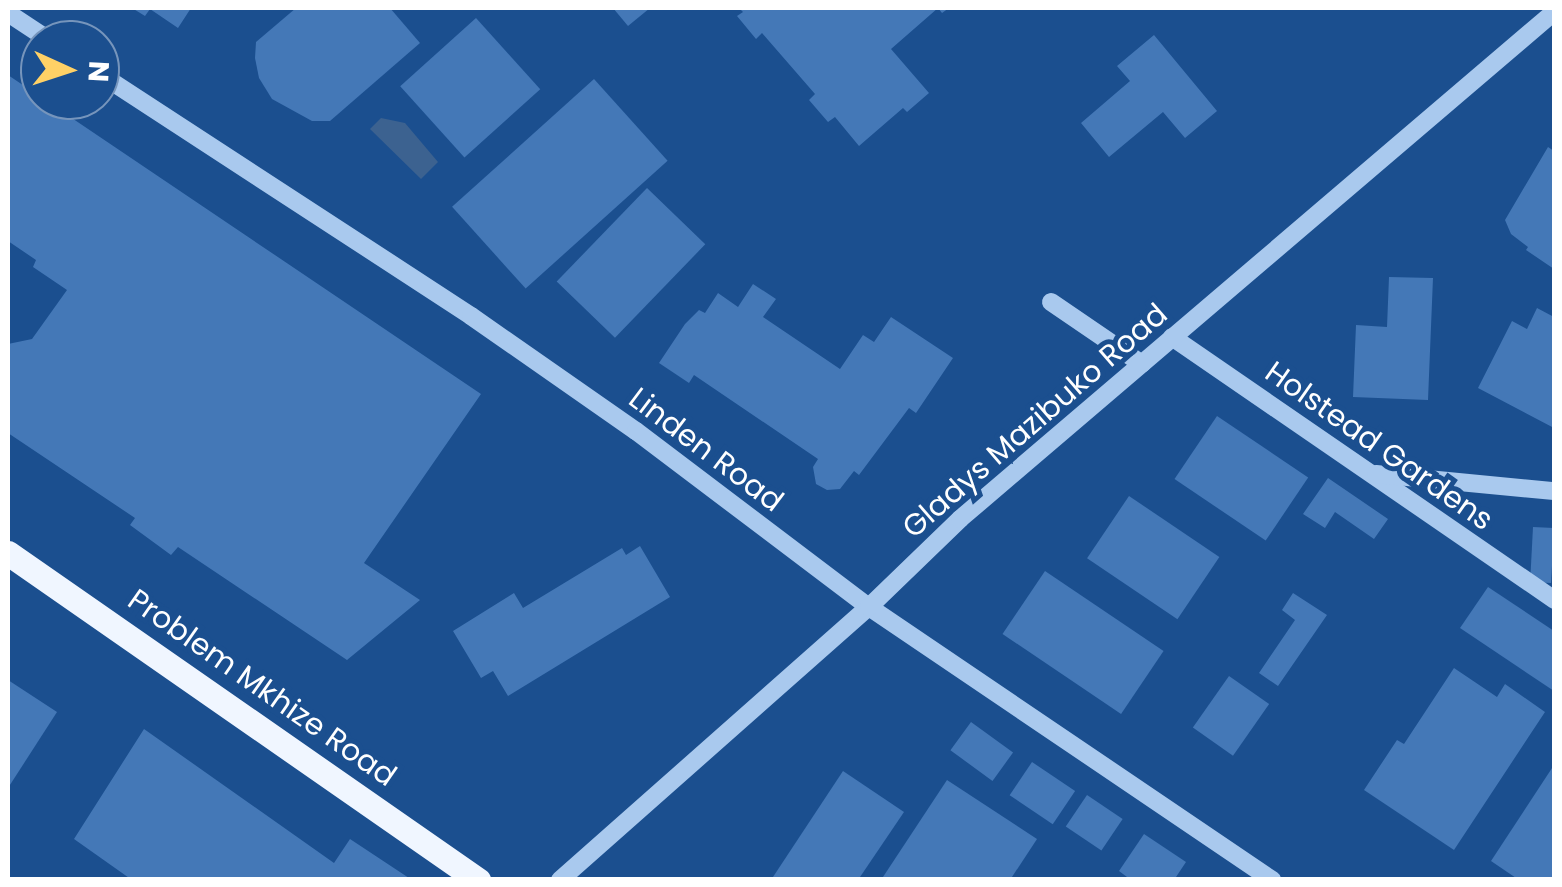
<!DOCTYPE html>
<html>
<head>
<meta charset="utf-8">
<style>
  body { margin:0 }
  #map { position:relative; width:1562px; height:887px; overflow:hidden; background:#1b4f8f; font-family:Poppins,sans-serif }
  div>[style] { position:absolute }
  .water>* { inset:0; background:#3c6290 }
  .building>* { inset:0; background:#4478b7; transform-origin:0 0 }
  .minor>* { height:18px; margin:-9px; padding:0 9px; transform-origin:9px; border-radius:9px; background:#a9c9ee }
  .major>* { height:25px; margin:-12.5px; padding:0 12.5px; transform-origin:12.5px; border-radius:12.5px; background:#f0f6ff }
  span { translate:-50% -50%; white-space:nowrap; text-align:center; line-height:1.15; -webkit-text-stroke:10px #1b4f8f; paint-order:stroke }
  .street-label { font-size:30px; color:#fff }
  .frame { position:absolute; inset:0; border:10px solid #fff; pointer-events:none }
  .north { position:absolute; left:20px; top:20px; width:100px; height:100px; box-sizing:border-box; background:#1b4f8f; border:2px solid #7695bc; border-radius:50%; rotate:93deg; font-size:28px; font-weight:700; line-height:40px; text-align:center; color:#fff }
  .north::after { content:''; display:block; margin:auto; width:35px; height:45px; background:#ffd166; clip-path:polygon(50% 0,100% 100%,50% 72%,0 100%) }
</style>
</head>
<body>
<div id="map">
  <div class="water">
    <i style="clip-path:polygon(381px 118px,405px 123px,438px 162px,421px 179px,370px 129px)"></i>
  </div>
  <div class="building">
    <i style="clip-path:polygon(132px 8px,191px 8px,178px 28px,150px 9px,145px 16px)"></i>
    <i style="clip-path:polygon(296px 8px,390px 8px,420px 43px,330px 121px,312px 121px,272px 99px,259px 78px,255px 58px,256px 42px)"></i>
    <i style="clip-path:polygon(613px 8px,650px 8px,628px 26px)"></i>
    <i style="clip-path:polygon(739px 8px,949px 8px,942px 13px,938px 8px,891px 49px,929px 93px,907px 112px,903px 108px,859px 146px,835px 117px,828px 122px,809px 100px,815px 94px,762px 33px,756px 39px,737px 16px,743px 12px)"></i>
    <i style="left:476px;top:18px;width:96px;height:102px;rotate:48deg"></i>
    <i style="clip-path:polygon(1154px 35px,1217px 111px,1185px 138px,1163px 112px,1109px 157px,1081px 123px,1130px 81px,1117px 66px)"></i>
    <i style="clip-path:polygon(8px 75px,481px 394px,364px 563px,420px 600px,347px 660px,178px 547px,171px 555px,130px 525px,135px 518px,8px 433px,8px 344px,32px 339px,67px 290px,33px 267px,36px 260px,8px 241px)"></i>
    <i style="left:594px;top:79px;width:110px;height:191px;rotate:48deg"></i>
    <i style="clip-path:polygon(1548px 147px,1554px 151px,1554px 269px,1526px 250px,1528px 247px,1511px 234px,1505px 220px)"></i>
    <i style="left:647px;top:188px;width:81px;height:130px;rotate:44deg"></i>
    <i style="clip-path:polygon(1389px 277px,1433px 278px,1428px 400px,1353px 397px,1356px 325px,1387px 327px)"></i>
    <i style="clip-path:polygon(753px 284px,776px 299px,763px 317px,840px 369px,863px 335px,874px 342px,891px 317px,953px 358px,916px 413px,909px 408px,859px 475px,854px 471px,840px 489px,827px 490px,816px 484px,813px 467px,818px 459px,694px 375px,689px 383px,659px 363px,685px 324px,699px 310px,705px 313px,718px 293px,738px 307px)"></i>
    <i style="clip-path:polygon(1537px 308px,1554px 317px,1554px 428px,1478px 388px,1512px 321px,1527px 329px)"></i>
    <i style="left:1217px;top:416px;width:110px;height:76px;rotate:34deg"></i>
    <i style="clip-path:polygon(1328px 478px,1388px 519px,1374px 539px,1335px 512px,1325px 528px,1303px 514px)"></i>
    <i style="left:1129px;top:496px;width:109px;height:75px;rotate:34deg"></i>
    <i style="left:1533px;top:527px;width:21px;height:55px;rotate:3deg"></i>
    <i style="clip-path:polygon(640px 546px,670px 597px,508px 696px,493px 671px,481px 678px,453px 631px,514px 593px,523px 608px,622px 548px,626px 555px)"></i>
    <i style="left:1045px;top:571px;width:143px;height:76px;rotate:34deg"></i>
    <i style="clip-path:polygon(1488px 587px,1554px 631px,1554px 691px,1460px 628px)"></i>
    <i style="clip-path:polygon(1293px 593px,1327px 615px,1278px 686px,1259px 673px,1295px 620px,1282px 610px)"></i>
    <i style="clip-path:polygon(1454px 668px,1497px 697px,1505px 684px,1545px 712px,1454px 850px,1364px 790px,1397px 740px,1404px 744px)"></i>
    <i style="left:1229px;top:676px;width:49px;height:63px;rotate:35deg"></i>
    <i style="clip-path:polygon(8px 680px,57px 712px,8px 788px)"></i>
    <i style="left:971px;top:722px;width:52px;height:35px;rotate:36deg"></i>
    <i style="clip-path:polygon(144px 729px,334px 863px,350px 839px,412px 880px,132px 880px,74px 839px)"></i>
    <i style="left:1032px;top:762px;width:52px;height:40px;rotate:34deg"></i>
    <i style="clip-path:polygon(1554px 765px,1554px 880px,1519px 880px,1491px 861px)"></i>
    <i style="clip-path:polygon(843px 771px,904px 812px,858px 880px,771px 880px)"></i>
    <i style="clip-path:polygon(947px 780px,1037px 839px,1010px 880px,881px 880px)"></i>
    <i style="left:1087px;top:795px;width:43px;height:38px;rotate:34deg"></i>
    <i style="clip-path:polygon(1144px 834px,1186px 862px,1174px 880px,1131px 880px,1119px 871px)"></i>
  </div>
  <div class="minor">
    <i style="left:8px;top:13px;width:49px;rotate:33.4deg"></i>
    <i style="left:100px;top:74px;width:443px;rotate:33.1deg"></i>
    <i style="left:471px;top:316px;width:201px;rotate:34.9deg"></i>
    <i style="left:636px;top:431px;width:292px;rotate:37.1deg"></i>
    <i style="left:869px;top:607px;width:487px;rotate:34.1deg"></i>
    <i style="left:1051px;top:302px;width:110px;rotate:34.3deg"></i>
    <i style="left:1172px;top:337px;width:464px;rotate:34.5deg"></i>
    <i style="left:1376px;top:474px;width:179px;rotate:5.5deg"></i>
    <i style="left:560px;top:880px;width:412px;rotate:-41.5deg"></i>
    <i style="left:869px;top:607px;width:127px;rotate:-44deg"></i>
    <i style="left:960px;top:519px;width:781px;rotate:-40.48deg"></i>
  </div>
  <div class="major">
    <i style="left:8px;top:553px;width:573px;rotate:34.83deg"></i>
  </div>
  <div class="street-label">
    <span style="left:1035px;top:421px;rotate:-41deg">Gladys Mazibuko Road</span>
    <span style="left:1379px;top:446px;rotate:35deg">Holstead Gardens</span>
    <span style="left:706px;top:450px;rotate:37deg">Linden Road</span>
    <span style="left:262px;top:688px;rotate:35deg">Problem Mkhize Road</span>
  </div>
  <div class="frame"></div>
  <div class="north">N</div>
</div>
</body>
</html>
